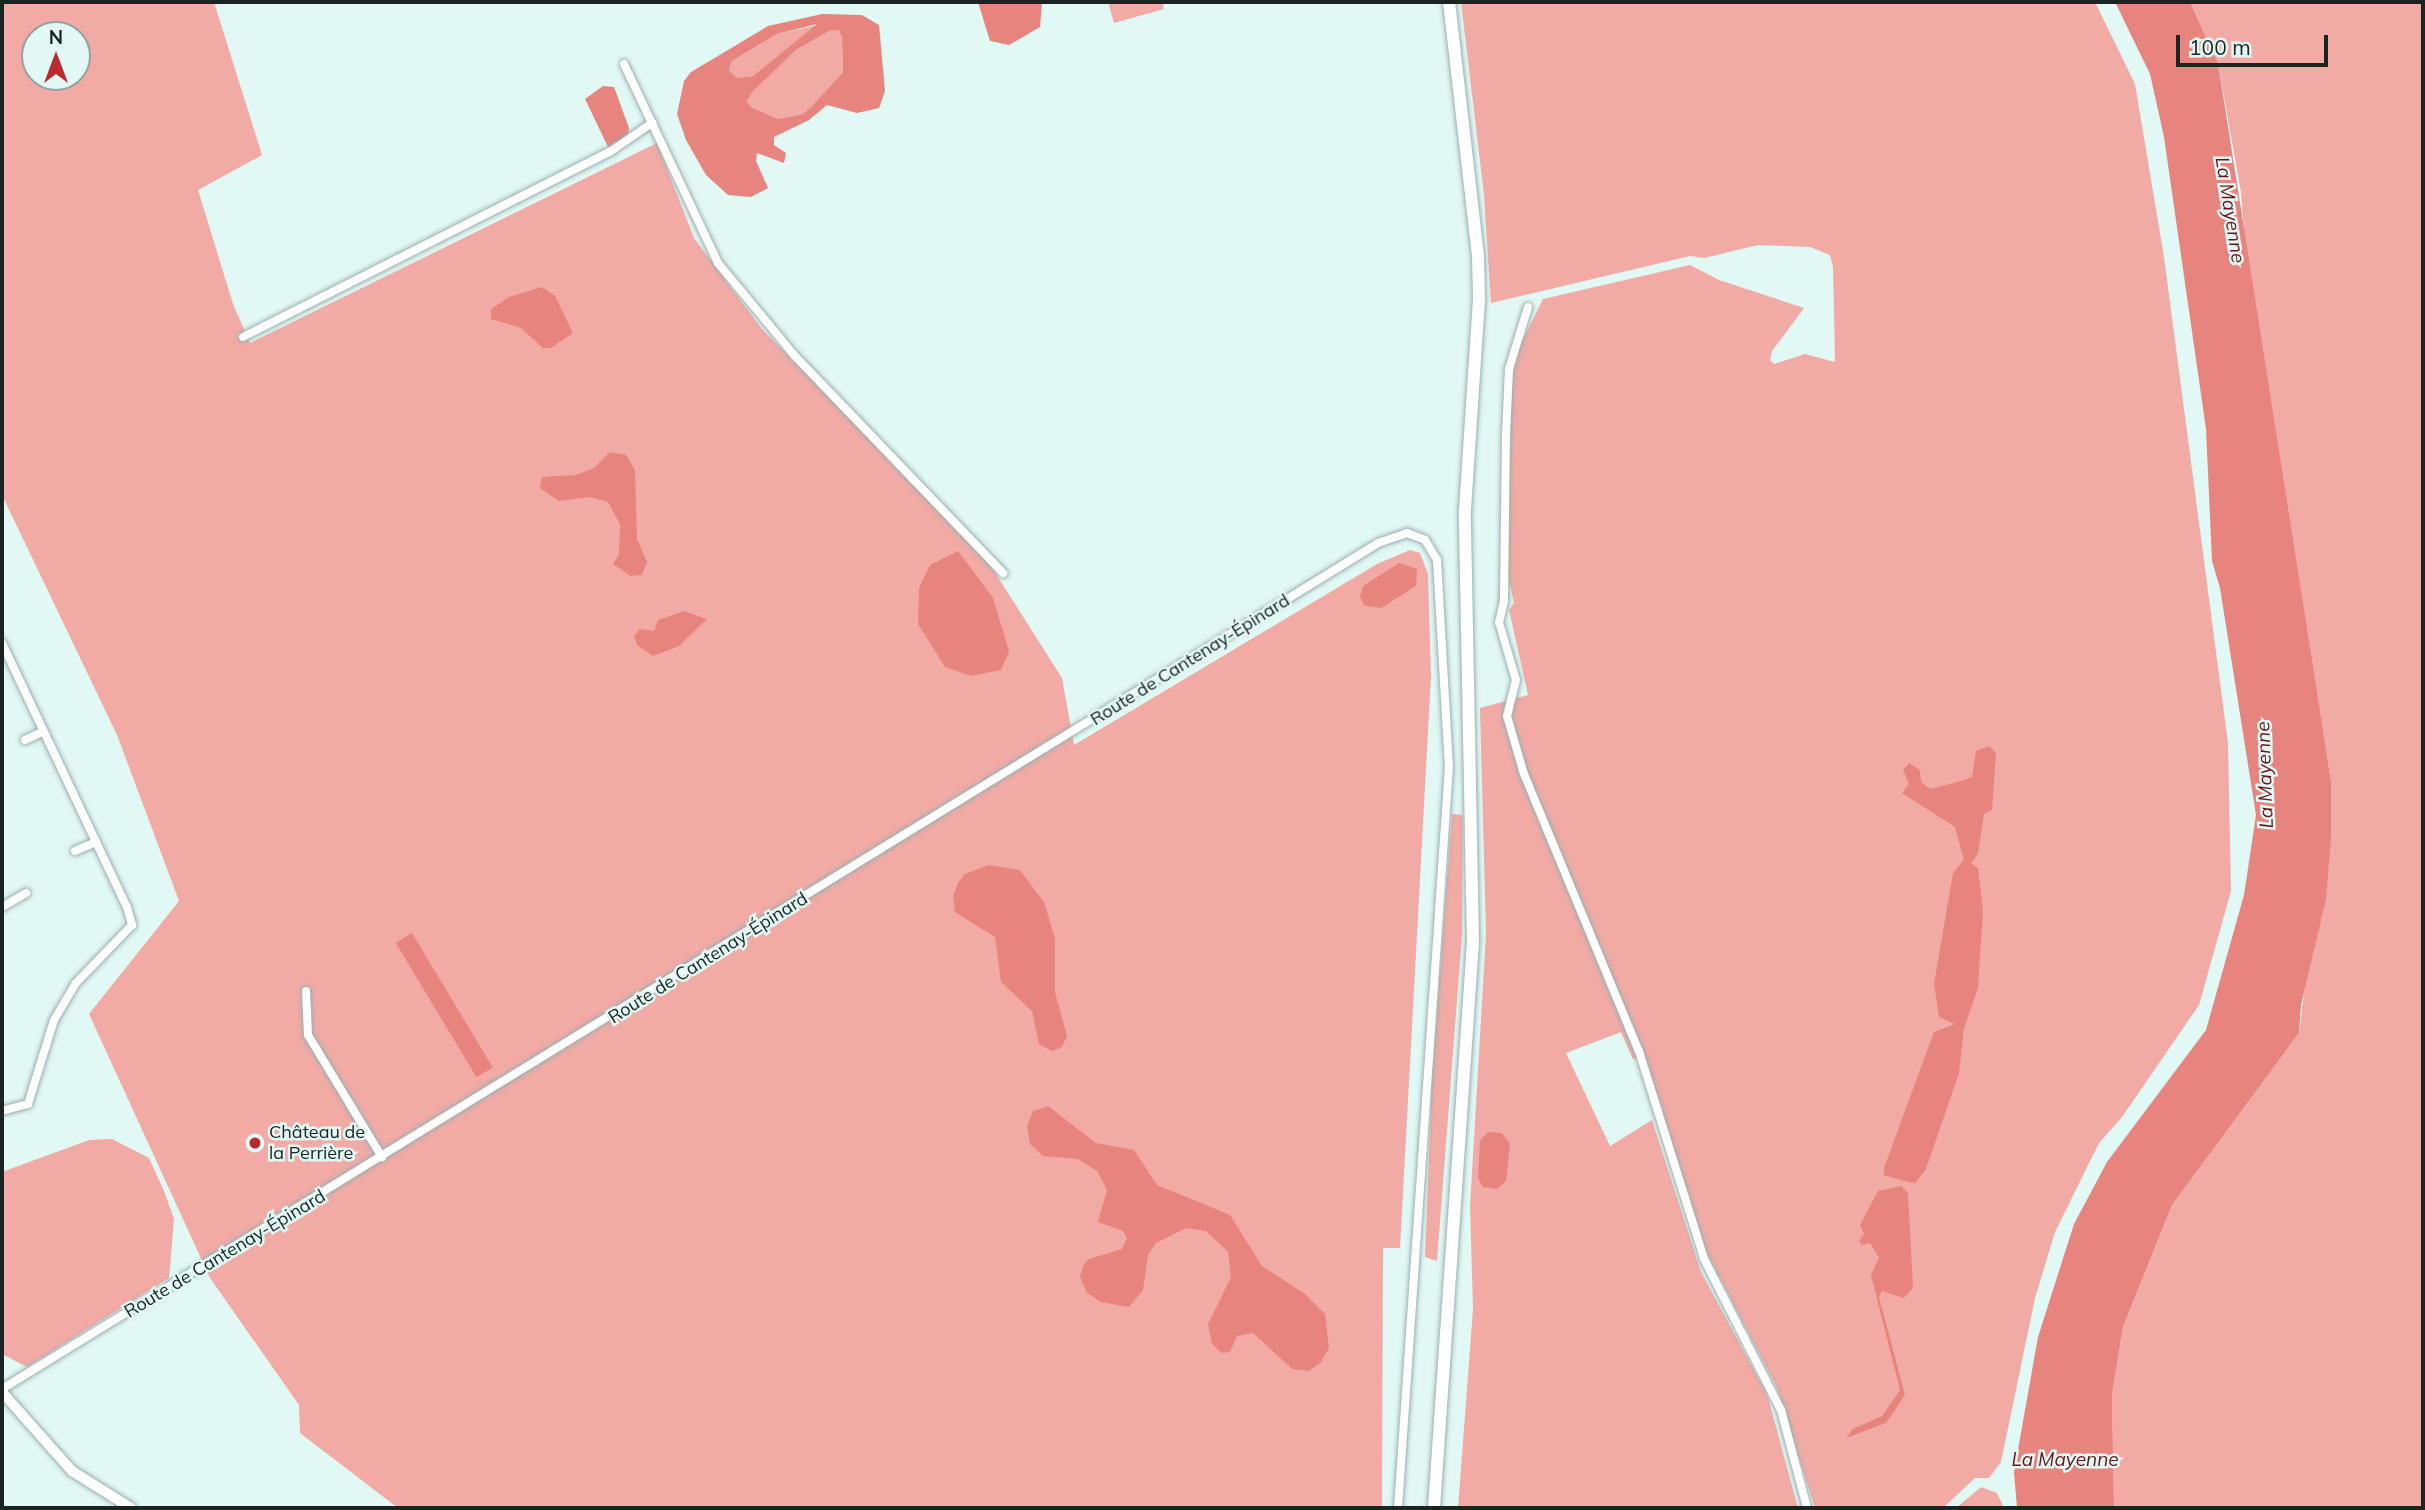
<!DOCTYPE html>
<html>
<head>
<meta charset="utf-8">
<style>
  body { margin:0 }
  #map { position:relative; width:2425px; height:1510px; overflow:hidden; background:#e1f8f5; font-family:Mulish,sans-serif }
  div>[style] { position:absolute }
  .green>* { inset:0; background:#f2aaa5 }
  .water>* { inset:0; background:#e8847e; transform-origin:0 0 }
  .roads { filter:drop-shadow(0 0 2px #9bb0ae) drop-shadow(0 0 2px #9bb0ae) }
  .minor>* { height:8px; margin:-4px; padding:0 4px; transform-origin:4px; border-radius:4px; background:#fff }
  .tertiary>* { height:10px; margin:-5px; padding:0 5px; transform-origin:5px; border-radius:5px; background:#fff }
  .secondary>* { height:12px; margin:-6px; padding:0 6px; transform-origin:6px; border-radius:6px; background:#fff }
  .dots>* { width:19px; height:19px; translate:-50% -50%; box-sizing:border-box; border:4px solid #e1f8f5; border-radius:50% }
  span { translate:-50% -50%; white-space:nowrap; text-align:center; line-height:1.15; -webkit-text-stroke:5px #e1f8f5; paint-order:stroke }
  .street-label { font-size:18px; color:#1c2423 }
  .poi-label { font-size:18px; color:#1c2423 }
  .left { translate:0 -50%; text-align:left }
  .water-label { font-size:19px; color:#6d1318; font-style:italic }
  .frame { position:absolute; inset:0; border:4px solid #1c2423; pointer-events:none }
  .north { position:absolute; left:21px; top:21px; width:70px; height:70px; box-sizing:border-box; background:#e1f8f5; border:2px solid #92a3a1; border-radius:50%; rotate:0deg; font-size:19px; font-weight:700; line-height:28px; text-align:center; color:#1c2423 }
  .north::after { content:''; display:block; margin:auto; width:24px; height:32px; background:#b92930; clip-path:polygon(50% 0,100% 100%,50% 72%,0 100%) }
  .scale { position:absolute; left:2176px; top:35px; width:152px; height:32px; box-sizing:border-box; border:4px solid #1c2423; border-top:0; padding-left:9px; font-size:21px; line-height:24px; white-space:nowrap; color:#1c2423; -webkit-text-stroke:5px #e1f8f5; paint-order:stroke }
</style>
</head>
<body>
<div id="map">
  <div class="green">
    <i style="clip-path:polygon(evenodd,2px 2px,214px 2px,262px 155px,198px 190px,233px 304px,250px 343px,657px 143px,694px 238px,762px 329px,982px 552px,1062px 678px,1074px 745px,1377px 564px,1410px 550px,1420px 553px,1428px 574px,1431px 676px,1400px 1248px,1383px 1248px,1382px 1508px,398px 1508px,300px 1433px,299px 1405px,210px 1278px,89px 1014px,179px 901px,117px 735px,2px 495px,2px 2px,35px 35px,77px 35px,77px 77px,35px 77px,35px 35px)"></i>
    <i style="clip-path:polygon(1108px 2px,1162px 2px,1164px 9px,1114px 23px)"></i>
    <i style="clip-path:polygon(1461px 2px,2095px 2px,2135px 84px,2164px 257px,2228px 743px,2231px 891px,2199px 1005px,2122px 1117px,2099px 1143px,2055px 1232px,2035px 1298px,2001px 1462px,1989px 1478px,1975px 1478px,1943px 1508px,1815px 1508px,1777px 1388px,1700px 1240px,1642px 1057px,1633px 1059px,1621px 1032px,1566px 1053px,1610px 1146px,1652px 1120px,1701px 1272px,1767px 1394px,1798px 1508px,1458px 1508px,1473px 1309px,1470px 1206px,1486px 934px,1480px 708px,1528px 695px,1509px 610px,1514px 603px,1508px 576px,1508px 434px,1515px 355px,1543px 299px,1690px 265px,1719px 280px,1804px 308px,1772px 351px,1770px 360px,1774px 364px,1805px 354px,1835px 362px,1833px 267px,1830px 255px,1810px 247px,1758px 245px,1704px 258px,1690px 256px,1491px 303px,1484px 195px)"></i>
    <i style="clip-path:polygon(2190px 2px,2423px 2px,2423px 1508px,2114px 1508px,2112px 1395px,2123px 1327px,2172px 1205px,2299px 1033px,2331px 781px,2246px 258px,2241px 192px,2218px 63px)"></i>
    <i style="clip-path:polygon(818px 25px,753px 76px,737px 78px,729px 70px,732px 61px,777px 34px)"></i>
    <i style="clip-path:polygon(831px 30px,839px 30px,842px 40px,843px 72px,811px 107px,803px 114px,778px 119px,751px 107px,747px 101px,751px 92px,796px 50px)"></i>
    <i style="clip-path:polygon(1452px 814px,1462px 815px,1463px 823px,1462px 935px,1437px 1261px,1425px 1257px,1432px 1078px)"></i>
    <i style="clip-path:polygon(112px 1139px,149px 1158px,164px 1191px,174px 1219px,169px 1278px,27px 1367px,2px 1354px,2px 1172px,89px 1140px)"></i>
    <i style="clip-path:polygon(1981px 1487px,1997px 1493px,2004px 1508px,1956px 1508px)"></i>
  </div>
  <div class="water">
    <i style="clip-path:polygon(978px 2px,1042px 2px,1040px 27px,1009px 45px,990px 41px)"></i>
    <i style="clip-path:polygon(2115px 2px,2190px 2px,2218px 63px,2331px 781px,2331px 839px,2326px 899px,2301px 1005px,2299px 1033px,2172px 1205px,2123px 1327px,2112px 1395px,2114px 1508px,2017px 1508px,2014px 1472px,2038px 1337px,2074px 1224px,2107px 1162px,2206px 1030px,2244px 895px,2256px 815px,2220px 588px,2212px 561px,2206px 429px,2164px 137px,2150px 74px)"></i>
    <i style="clip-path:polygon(evenodd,822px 14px,862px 15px,879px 25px,885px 91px,879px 108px,857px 113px,827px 105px,809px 120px,774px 137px,774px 145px,786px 153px,784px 163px,757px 153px,756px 161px,768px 188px,751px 197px,728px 195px,706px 175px,686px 140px,677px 114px,684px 81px,691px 72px,768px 26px,822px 14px,817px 24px,753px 76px,737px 78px,729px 70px,732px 61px,777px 34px,817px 24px,822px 14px,831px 30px,839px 30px,842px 39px,843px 72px,811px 107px,803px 114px,778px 119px,751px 107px,747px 101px,752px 92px,796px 50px,831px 30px)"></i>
    <i style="clip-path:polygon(603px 86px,614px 87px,629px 128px,628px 136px,609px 149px,585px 99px)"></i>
    <i style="clip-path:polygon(542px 287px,555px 296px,573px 333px,551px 348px,543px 348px,521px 328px,491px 319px,491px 309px,509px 297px)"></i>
    <i style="clip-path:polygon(610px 452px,626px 455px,635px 470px,637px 539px,647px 562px,642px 575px,630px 576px,613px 564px,619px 555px,620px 524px,608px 502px,590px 497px,559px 501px,540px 488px,542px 477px,576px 475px,594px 468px)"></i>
    <i style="clip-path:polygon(958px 551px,993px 598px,1009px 651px,1001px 670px,971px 676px,945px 667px,918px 624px,919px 588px,930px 565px)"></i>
    <i style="clip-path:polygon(1399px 563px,1417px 569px,1416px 586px,1381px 608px,1365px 606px,1360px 597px,1363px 586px)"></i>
    <i style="clip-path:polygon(684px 611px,707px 619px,679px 646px,653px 656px,637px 645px,634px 636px,640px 629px,654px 631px,658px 620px)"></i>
    <i style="clip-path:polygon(1989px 746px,1996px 753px,1992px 810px,1984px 814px,1978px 854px,1971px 863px,1978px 868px,1983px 911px,1978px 988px,1964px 1028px,1959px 1073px,1926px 1169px,1915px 1183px,1908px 1182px,1884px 1175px,1884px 1168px,1934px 1032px,1955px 1024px,1939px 1017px,1934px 984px,1953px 873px,1964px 860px,1955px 827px,1902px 793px,1909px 784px,1903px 770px,1909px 763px,1920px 770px,1921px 782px,1930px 789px,1961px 781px,1972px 777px,1976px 751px)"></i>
    <i style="clip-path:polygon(989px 865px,1020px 870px,1044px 902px,1055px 939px,1055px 992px,1067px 1036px,1062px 1047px,1052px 1051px,1039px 1044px,1032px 1011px,1001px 982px,995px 937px,955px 912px,953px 896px,958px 883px,965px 874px)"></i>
    <i style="left:412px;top:933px;width:157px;height:19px;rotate:59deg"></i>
    <i style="clip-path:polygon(1048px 1106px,1096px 1143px,1134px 1150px,1157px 1185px,1230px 1215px,1262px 1266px,1305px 1294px,1325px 1314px,1329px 1348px,1321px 1362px,1309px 1371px,1292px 1369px,1253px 1333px,1237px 1336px,1230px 1352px,1222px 1353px,1212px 1344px,1208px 1324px,1231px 1277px,1228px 1252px,1206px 1231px,1186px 1228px,1156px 1243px,1148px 1255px,1143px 1290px,1129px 1307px,1101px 1302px,1087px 1293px,1080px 1277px,1084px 1264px,1089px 1259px,1122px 1249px,1127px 1238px,1123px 1231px,1098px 1222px,1107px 1190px,1097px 1171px,1078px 1159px,1043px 1156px,1030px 1144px,1027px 1127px,1033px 1111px)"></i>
    <i style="clip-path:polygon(1488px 1132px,1502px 1133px,1510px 1144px,1506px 1181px,1497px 1189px,1483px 1187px,1478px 1178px,1480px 1141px)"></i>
    <i style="clip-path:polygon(1901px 1186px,1908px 1193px,1913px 1288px,1904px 1298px,1882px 1291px,1879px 1297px,1905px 1395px,1886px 1423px,1846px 1438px,1853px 1429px,1882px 1416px,1900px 1390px,1871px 1275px,1879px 1258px,1870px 1243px,1862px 1245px,1859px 1241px,1864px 1234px,1860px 1225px,1878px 1191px)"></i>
  </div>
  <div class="roads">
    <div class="minor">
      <i style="left:624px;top:64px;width:220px;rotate:64.7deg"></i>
      <i style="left:718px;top:263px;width:121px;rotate:50.4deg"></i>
      <i style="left:795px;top:356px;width:301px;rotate:46.2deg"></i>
      <i style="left:1528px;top:307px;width:65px;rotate:107deg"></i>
      <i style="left:1509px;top:369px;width:65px;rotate:92.6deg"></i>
      <i style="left:1506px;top:434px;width:167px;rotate:90.7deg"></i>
      <i style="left:1504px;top:601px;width:22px;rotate:103deg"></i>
      <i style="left:1499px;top:622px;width:60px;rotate:73.7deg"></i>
      <i style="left:1516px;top:680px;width:37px;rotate:104deg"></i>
      <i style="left:1507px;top:716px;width:60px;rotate:73.7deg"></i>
      <i style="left:1524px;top:774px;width:300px;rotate:67.5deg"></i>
      <i style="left:1639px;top:1051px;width:218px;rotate:72.6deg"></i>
      <i style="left:1704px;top:1259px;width:169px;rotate:63deg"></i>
      <i style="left:1781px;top:1410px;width:101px;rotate:75.1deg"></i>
      <i style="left:243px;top:337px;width:412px;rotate:-26.8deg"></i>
      <i style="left:611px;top:151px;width:50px;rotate:-34.3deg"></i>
      <i style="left:2px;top:643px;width:292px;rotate:64.7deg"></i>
      <i style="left:127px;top:907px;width:19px;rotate:74deg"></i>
      <i style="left:132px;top:925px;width:81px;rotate:134deg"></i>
      <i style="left:76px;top:983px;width:43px;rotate:120.7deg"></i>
      <i style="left:54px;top:1020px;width:88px;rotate:107.2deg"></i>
      <i style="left:28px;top:1104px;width:27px;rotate:165deg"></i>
      <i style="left:25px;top:740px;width:19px;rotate:-25deg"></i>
      <i style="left:75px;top:851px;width:23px;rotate:-23deg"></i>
      <i style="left:2px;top:907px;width:28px;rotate:-30deg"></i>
      <i style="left:306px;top:991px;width:44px;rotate:87.4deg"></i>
      <i style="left:308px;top:1035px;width:143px;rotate:58.8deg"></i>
      <i style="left:2px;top:1389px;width:1615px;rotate:-31.58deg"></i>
      <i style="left:1378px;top:543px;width:31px;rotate:-19deg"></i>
      <i style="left:1407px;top:533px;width:19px;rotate:21deg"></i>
      <i style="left:1425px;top:540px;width:23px;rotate:59deg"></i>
      <i style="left:1437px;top:560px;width:206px;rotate:86.7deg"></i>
      <i style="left:1449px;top:766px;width:744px;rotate:93.93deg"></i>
    </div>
    <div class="tertiary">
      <i style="left:2px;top:1392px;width:106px;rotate:48.5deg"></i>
      <i style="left:72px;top:1471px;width:70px;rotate:32.1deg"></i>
    </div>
    <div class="secondary">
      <i style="left:1434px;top:1508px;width:567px;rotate:-86.06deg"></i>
      <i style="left:1473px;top:942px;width:432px;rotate:-91.1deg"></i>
      <i style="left:1465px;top:510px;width:211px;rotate:-86.2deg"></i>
      <i style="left:1479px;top:299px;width:43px;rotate:-91.3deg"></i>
      <i style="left:1478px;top:256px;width:256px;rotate:-96.5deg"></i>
    </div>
  </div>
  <div class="dots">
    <i style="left:255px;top:1143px;background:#b92930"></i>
  </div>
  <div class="street-label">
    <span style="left:1190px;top:660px;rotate:-32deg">Route de Cantenay-Épinard</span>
    <span style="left:708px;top:958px;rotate:-32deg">Route de Cantenay-Épinard</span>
    <span style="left:225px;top:1254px;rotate:-31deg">Route de Cantenay-Épinard</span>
  </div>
  <div class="poi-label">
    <span class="left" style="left:269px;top:1143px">Château de<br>la Perrière</span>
  </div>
  <div class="water-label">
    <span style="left:2230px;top:210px;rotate:81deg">La Mayenne</span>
    <span style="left:2265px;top:775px;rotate:-92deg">La Mayenne</span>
    <span style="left:2065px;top:1460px">La Mayenne</span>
  </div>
  <div class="frame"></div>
  <div class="north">N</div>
  <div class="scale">100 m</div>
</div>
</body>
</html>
